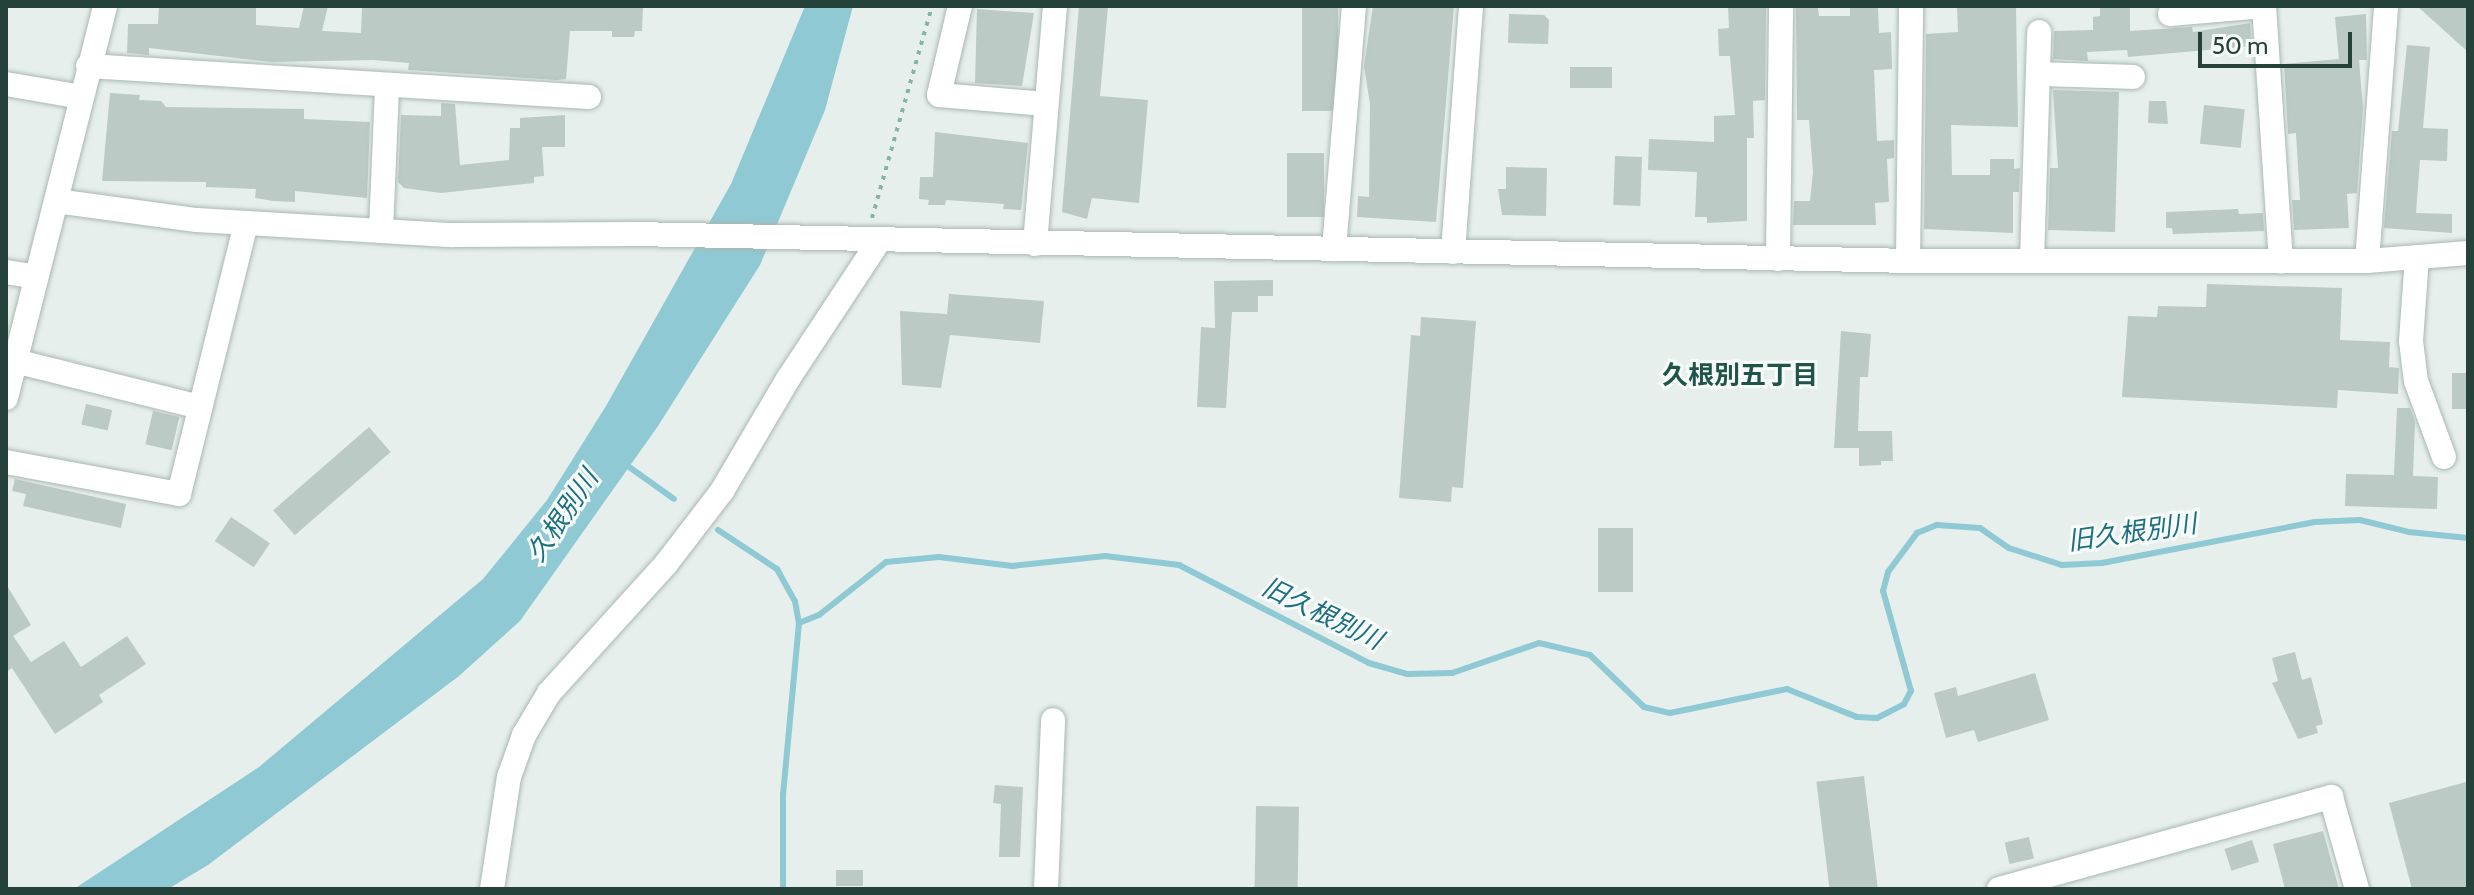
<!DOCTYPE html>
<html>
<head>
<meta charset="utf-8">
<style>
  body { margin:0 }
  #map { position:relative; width:2474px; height:895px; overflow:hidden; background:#e6efeb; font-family:Cabin,"Noto Sans JP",sans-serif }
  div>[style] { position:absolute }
  .water>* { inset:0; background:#8ec9d4 }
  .stream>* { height:6px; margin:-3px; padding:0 3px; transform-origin:3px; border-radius:3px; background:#8ec9d4 }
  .building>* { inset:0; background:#bbcac4; transform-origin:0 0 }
  .path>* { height:4px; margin-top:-2px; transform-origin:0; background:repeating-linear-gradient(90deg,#86b3a5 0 4px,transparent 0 10px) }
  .roads { filter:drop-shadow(0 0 2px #a8b8b2) drop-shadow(0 0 2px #a8b8b2) }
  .minor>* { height:24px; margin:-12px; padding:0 12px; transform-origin:12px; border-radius:12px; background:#fff }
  span { translate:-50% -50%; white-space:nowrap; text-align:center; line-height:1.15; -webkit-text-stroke:6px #f7fbf9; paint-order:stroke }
  .neighbourhood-label { font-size:26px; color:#1f5548; font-weight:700 }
  .water-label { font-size:26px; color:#1c6f80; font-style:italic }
  .frame { position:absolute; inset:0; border:8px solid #24423a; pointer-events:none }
  .scale { position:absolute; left:2198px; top:32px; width:154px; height:36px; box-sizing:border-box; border:4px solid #24423a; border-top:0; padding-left:10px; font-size:24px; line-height:28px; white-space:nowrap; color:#24423a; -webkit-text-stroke:6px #f7fbf9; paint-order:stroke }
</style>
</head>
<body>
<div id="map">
  <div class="water">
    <i style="clip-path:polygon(805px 6px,853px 6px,825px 110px,760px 265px,658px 426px,520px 621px,459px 676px,208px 865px,168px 889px,74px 889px,259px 767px,483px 579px,547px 500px,606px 406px,731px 184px)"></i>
  </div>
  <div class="stream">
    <i style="left:625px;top:464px;width:60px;rotate:35.5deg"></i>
    <i style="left:718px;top:530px;width:71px;rotate:33.5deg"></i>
    <i style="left:777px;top:569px;width:37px;rotate:61deg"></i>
    <i style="left:795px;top:601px;width:22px;rotate:80deg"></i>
    <i style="left:783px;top:889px;width:94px;rotate:-90deg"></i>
    <i style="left:783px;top:795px;width:173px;rotate:-84.7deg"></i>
    <i style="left:799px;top:623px;width:22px;rotate:-22deg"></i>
    <i style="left:819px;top:615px;width:85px;rotate:-38.3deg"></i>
    <i style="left:886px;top:562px;width:53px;rotate:-5.4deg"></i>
    <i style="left:939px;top:557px;width:74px;rotate:7deg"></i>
    <i style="left:1012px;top:566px;width:94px;rotate:-6.1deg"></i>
    <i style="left:1105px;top:556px;width:75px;rotate:6.9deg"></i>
    <i style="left:1179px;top:565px;width:214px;rotate:27.3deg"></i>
    <i style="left:1369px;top:663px;width:40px;rotate:16deg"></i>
    <i style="left:1407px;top:674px;width:45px;rotate:-1.3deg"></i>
    <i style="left:1452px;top:673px;width:92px;rotate:-19deg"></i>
    <i style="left:1539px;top:643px;width:52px;rotate:13.2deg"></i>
    <i style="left:1590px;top:655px;width:75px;rotate:43.9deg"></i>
    <i style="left:1644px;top:707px;width:27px;rotate:13deg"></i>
    <i style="left:1670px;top:713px;width:119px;rotate:-11.6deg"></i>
    <i style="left:1787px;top:689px;width:75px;rotate:21.8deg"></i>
    <i style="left:1857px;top:717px;width:20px;rotate:3deg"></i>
    <i style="left:1877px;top:718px;width:30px;rotate:-27deg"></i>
    <i style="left:1904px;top:704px;width:15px;rotate:-62deg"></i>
    <i style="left:1911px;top:691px;width:104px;rotate:-105.6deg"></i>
    <i style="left:1883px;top:591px;width:20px;rotate:-75deg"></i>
    <i style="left:1888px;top:572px;width:49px;rotate:-53.4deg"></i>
    <i style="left:1917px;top:533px;width:22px;rotate:-22deg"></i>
    <i style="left:1937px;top:525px;width:43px;rotate:4deg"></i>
    <i style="left:1980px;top:528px;width:35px;rotate:35deg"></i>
    <i style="left:2009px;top:548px;width:56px;rotate:17.8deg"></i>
    <i style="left:2062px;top:565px;width:40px;rotate:-2.9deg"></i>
    <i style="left:2102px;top:563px;width:217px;rotate:-10.9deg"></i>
    <i style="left:2315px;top:522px;width:45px;rotate:-2.5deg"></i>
    <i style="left:2360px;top:520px;width:50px;rotate:13.8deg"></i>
    <i style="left:2409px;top:532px;width:59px;rotate:5.8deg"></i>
  </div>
  <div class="building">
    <i style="clip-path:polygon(159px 6px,256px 6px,256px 25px,299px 28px,304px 6px,328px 6px,322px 31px,361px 33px,362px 6px,643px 6px,642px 31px,635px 31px,634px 37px,612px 37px,612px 31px,570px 31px,566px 79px,557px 80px,408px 70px,409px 63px,373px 60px,272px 62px,149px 48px,149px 55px,127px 53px,128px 24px,158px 24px)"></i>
    <i style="clip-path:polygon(1079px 6px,1108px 6px,1100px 96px,1148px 100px,1139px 203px,1092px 198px,1087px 219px,1062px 212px)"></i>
    <i style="left:1302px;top:6px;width:36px;height:105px"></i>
    <i style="clip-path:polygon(1373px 6px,1454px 6px,1436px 222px,1357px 217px,1358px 196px,1369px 197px,1370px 104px,1364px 66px)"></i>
    <i style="clip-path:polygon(1728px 6px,1766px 6px,1765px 100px,1753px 101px,1754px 138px,1747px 138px,1747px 221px,1707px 223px,1707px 217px,1695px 217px,1697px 172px,1648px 170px,1649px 139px,1714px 142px,1714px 116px,1735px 115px,1730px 56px,1719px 56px,1718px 29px,1729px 28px)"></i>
    <i style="clip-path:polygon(1796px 6px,1818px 8px,1819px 16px,1850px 16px,1850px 6px,1878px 6px,1879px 33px,1891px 32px,1892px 69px,1874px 70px,1877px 141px,1894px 140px,1894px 158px,1887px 159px,1889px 202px,1875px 203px,1876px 225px,1793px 225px,1794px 201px,1810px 201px,1813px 172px,1809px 120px,1797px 120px)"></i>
    <i style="clip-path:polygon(1957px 6px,2016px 6px,2018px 127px,1951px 125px,1952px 175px,1990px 175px,1990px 159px,2014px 159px,2014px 169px,2020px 168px,2019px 192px,2013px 192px,2013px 233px,1924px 229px,1926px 34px,1958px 32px)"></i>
    <i style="clip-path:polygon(2100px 6px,2130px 6px,2130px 31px,2192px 27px,2193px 32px,2250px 23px,2252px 46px,2128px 57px,2127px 50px,2087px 52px,2088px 61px,2053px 59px,2054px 31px,2093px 30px,2093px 17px,2100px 16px)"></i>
    <i style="clip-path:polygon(2417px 6px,2468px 6px,2468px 52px)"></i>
    <i style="clip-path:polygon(977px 9px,1034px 13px,1022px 86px,975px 83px)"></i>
    <i style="clip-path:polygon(1509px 14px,1544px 15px,1549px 20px,1548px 44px,1508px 43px)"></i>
    <i style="clip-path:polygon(2366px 14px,2367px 60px,2359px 60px,2363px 108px,2357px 193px,2347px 194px,2349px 228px,2294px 230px,2292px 200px,2300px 200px,2296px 133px,2288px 134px,2284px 64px,2339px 59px,2335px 17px)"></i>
    <i style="clip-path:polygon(2407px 45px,2430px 47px,2423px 128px,2448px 129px,2447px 161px,2420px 160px,2416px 213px,2452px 214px,2452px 233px,2384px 228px,2392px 131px,2398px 131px)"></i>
    <i style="left:1612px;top:67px;width:21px;height:42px;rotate:90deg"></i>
    <i style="clip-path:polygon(2053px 90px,2119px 92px,2115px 232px,2048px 230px,2050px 168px,2058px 168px)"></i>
    <i style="clip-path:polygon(110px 93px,140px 95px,139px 100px,161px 101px,166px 107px,304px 109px,304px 119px,370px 122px,367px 198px,295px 191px,295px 202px,273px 201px,255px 198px,256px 189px,206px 187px,206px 182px,102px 181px)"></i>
    <i style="clip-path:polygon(2149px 101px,2166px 101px,2168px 124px,2148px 123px)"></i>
    <i style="clip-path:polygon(441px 103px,455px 104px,460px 165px,509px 160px,510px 128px,520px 128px,520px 118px,565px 115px,565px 147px,542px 147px,544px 176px,534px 177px,534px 183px,441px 193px,404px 188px,398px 182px,401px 115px,441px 116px)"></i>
    <i style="left:2204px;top:105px;width:41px;height:39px;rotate:6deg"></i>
    <i style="clip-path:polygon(935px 132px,1028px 143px,1021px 210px,1003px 209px,1004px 204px,946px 200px,945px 205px,928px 205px,929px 200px,919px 199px,920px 177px,933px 177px)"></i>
    <i style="left:1287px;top:153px;width:37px;height:64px"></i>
    <i style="left:1615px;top:156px;width:27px;height:49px;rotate:2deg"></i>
    <i style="clip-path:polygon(1506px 167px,1547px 168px,1546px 216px,1502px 215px,1498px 189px,1506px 189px)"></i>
    <i style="clip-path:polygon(2238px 209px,2239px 214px,2263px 213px,2264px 231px,2173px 234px,2172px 228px,2166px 228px,2166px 212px)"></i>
    <i style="clip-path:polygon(1273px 280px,1273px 296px,1258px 296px,1258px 312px,1232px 312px,1226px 408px,1197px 407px,1201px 327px,1215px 328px,1214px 281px)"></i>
    <i style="clip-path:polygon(2207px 284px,2342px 288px,2340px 340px,2390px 342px,2389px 367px,2399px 368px,2398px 394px,2338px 390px,2337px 408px,2122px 397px,2128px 316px,2157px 317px,2158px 306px,2206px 307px)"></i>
    <i style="clip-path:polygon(949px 294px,1044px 301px,1040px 343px,950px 335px,941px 388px,902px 385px,900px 311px,947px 314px)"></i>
    <i style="clip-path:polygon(1421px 317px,1476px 321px,1463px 488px,1452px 487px,1451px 502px,1399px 498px,1411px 335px,1420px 336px)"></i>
    <i style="clip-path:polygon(1841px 331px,1871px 334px,1868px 377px,1860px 377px,1858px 431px,1892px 431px,1893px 461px,1881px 461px,1881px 465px,1859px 466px,1859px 448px,1834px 448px)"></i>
    <i style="left:2452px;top:373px;width:16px;height:36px"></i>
    <i style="left:86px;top:404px;width:27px;height:21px;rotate:13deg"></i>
    <i style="clip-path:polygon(2397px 408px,2410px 408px,2415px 422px,2413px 476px,2438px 477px,2437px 509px,2345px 506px,2346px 474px,2394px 475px)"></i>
    <i style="left:153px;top:411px;width:27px;height:34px;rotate:13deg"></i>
    <i style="left:369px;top:427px;width:33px;height:127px;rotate:49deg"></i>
    <i style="clip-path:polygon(15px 479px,126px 504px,121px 528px,23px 506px,26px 494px,12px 491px)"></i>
    <i style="left:231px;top:517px;width:47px;height:29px;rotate:34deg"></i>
    <i style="left:1598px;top:528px;width:35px;height:64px"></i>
    <i style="clip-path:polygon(6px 584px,31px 625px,13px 636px,31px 662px,64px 641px,81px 667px,127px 636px,146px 664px,99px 695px,103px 702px,55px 734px,12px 668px,6px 672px)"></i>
    <i style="clip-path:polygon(2295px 652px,2302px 680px,2311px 677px,2323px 724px,2316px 726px,2318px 733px,2298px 739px,2272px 683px,2278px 681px,2272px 658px)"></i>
    <i style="clip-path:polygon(2035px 673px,2049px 720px,1978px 742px,1974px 730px,1946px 738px,1934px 693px,1956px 687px,1958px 696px)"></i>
    <i style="left:1864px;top:776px;width:114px;height:48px;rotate:83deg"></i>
    <i style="clip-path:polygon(2466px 782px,2468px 889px,2412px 889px,2389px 803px)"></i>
    <i style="clip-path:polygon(995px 785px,1023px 787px,1020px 857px,999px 857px,1001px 804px,993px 803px)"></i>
    <i style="left:1256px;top:806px;width:43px;height:83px;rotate:1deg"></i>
    <i style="clip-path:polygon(2323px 831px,2339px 889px,2285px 889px,2273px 844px)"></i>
    <i style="left:2029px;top:837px;width:22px;height:25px;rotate:77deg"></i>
    <i style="left:2252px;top:840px;width:23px;height:29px;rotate:72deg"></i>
    <i style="left:836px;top:870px;width:27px;height:16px"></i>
  </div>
  <div class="path">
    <i style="left:872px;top:218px;width:220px;rotate:-74.2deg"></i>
  </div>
  <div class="roads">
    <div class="minor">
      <i style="left:960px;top:6px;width:91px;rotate:103.3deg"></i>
      <i style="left:939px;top:95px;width:107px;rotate:4.8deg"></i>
      <i style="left:2264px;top:6px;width:256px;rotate:86.2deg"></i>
      <i style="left:2170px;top:14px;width:94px;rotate:-4.9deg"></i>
      <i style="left:88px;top:66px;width:502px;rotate:3.54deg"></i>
      <i style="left:2038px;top:74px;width:95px;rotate:1.8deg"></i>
      <i style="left:6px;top:84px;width:76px;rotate:9.8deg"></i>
      <i style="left:56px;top:201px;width:142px;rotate:7.7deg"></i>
      <i style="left:197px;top:220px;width:256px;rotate:3.4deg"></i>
      <i style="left:453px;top:235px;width:181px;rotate:-0.3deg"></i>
      <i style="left:634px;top:234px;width:1274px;rotate:1.21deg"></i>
      <i style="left:1908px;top:261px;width:459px"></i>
      <i style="left:2367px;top:261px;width:101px;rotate:-4.5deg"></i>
      <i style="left:381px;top:231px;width:146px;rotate:-87.6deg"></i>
      <i style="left:1035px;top:244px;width:239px;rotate:-85.2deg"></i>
      <i style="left:1334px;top:249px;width:244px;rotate:-85.3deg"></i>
      <i style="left:1453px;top:252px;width:247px;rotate:-85.8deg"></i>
      <i style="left:2417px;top:257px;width:84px;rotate:94.1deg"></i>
      <i style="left:2411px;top:341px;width:40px;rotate:82.9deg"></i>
      <i style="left:2416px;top:381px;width:81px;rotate:69.8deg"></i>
      <i style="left:1778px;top:259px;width:253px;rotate:-89.3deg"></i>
      <i style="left:1908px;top:261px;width:255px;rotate:-89.3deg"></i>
      <i style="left:2032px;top:261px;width:229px;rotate:-88.2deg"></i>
      <i style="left:2367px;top:261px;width:256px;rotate:-85.7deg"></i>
      <i style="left:6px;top:272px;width:30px;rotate:9deg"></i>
      <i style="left:15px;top:361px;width:191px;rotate:14deg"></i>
      <i style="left:6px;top:398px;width:404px;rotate:-75.8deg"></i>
      <i style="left:6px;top:462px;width:176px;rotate:10.5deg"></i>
      <i style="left:179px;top:494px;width:279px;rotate:-76.1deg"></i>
      <i style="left:492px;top:889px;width:113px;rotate:-81.4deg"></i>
      <i style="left:509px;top:777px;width:45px;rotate:-70.3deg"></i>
      <i style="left:524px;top:735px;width:49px;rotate:-59.2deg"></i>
      <i style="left:549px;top:693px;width:174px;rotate:-47.8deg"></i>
      <i style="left:666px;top:564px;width:92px;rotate:-52.5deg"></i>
      <i style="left:722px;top:491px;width:130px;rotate:-59.5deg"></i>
      <i style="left:788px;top:379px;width:165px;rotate:-56.6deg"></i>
      <i style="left:1046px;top:889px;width:169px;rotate:-87.6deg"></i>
      <i style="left:1999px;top:889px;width:345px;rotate:-15.5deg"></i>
      <i style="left:2331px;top:797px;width:96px;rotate:74.2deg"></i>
    </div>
  </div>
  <div class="neighbourhood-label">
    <span style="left:1740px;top:376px">久根別五丁目</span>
  </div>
  <div class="water-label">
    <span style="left:563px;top:516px;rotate:-56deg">久根別川</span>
    <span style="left:2132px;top:533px;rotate:-8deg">旧久根別川</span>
    <span style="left:1322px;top:614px;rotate:26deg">旧久根別川</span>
  </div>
  <div class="frame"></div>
  <div class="scale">50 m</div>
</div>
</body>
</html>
